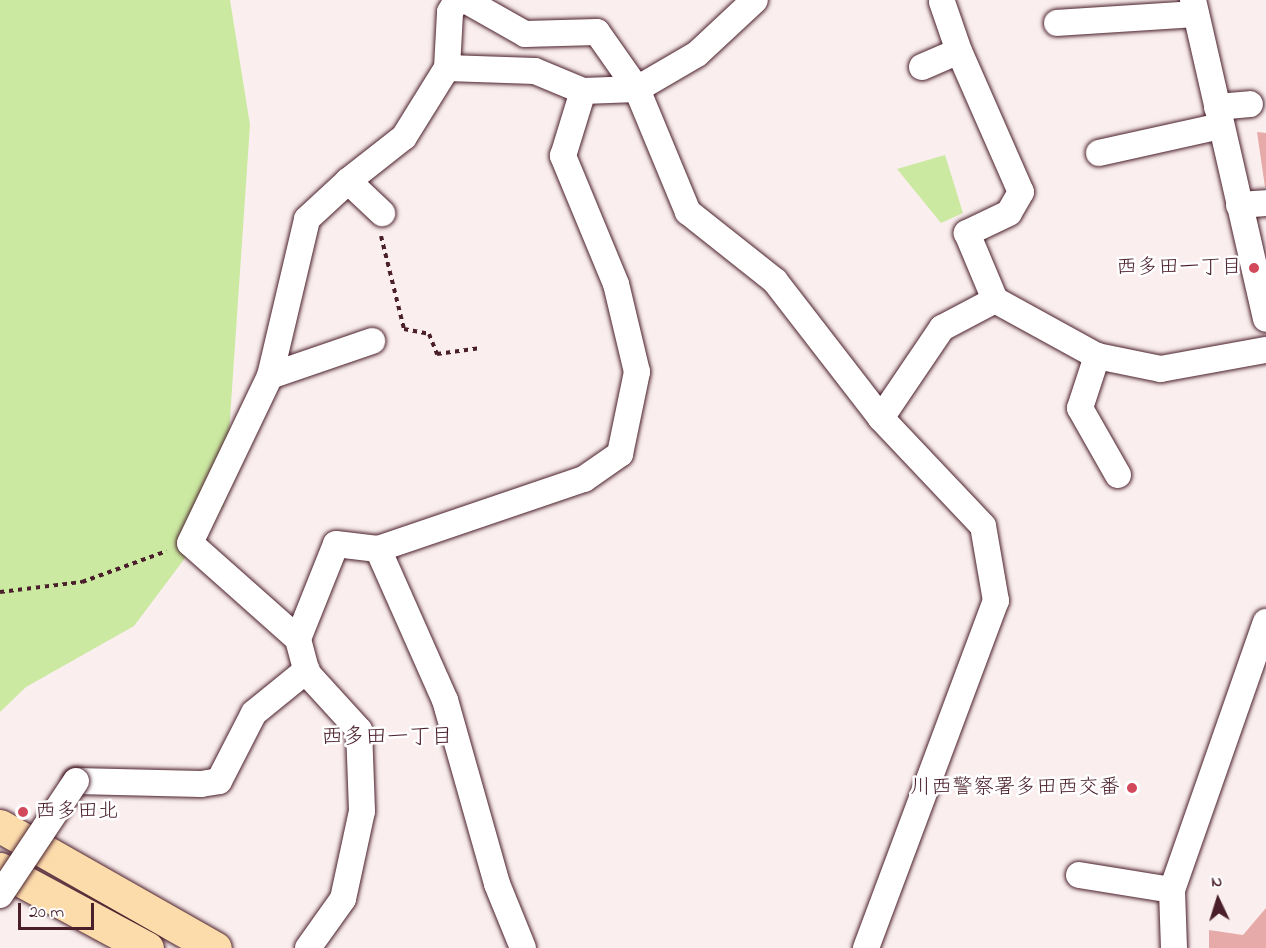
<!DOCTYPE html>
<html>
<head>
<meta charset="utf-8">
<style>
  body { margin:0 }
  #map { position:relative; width:1266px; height:948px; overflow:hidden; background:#faeeee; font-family:"Indie Flower","Klee One",sans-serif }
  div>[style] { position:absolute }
  .green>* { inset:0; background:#cbe9a1 }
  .building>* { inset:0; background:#e6aba9 }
  .path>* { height:4px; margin-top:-2px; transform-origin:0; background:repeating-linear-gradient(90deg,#4a1f2b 0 4.5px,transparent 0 9px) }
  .roads { filter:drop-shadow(0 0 2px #4a1f2b) drop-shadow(0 0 2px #4a1f2b) }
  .minor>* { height:26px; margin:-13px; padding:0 13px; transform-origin:13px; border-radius:13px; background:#fff }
  .major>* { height:33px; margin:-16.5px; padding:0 16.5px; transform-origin:16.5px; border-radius:16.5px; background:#fddcac }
  .bridges { filter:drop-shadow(0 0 2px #4a1f2b) drop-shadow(0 0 2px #4a1f2b) }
  .minor-bridge>* { height:26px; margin:-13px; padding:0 13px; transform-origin:13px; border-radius:13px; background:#fff }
  .dots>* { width:16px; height:16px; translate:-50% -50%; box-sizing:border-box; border:3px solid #fff; border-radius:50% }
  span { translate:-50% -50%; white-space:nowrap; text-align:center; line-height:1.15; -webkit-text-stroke:5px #fff; paint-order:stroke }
  .poi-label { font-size:21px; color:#4a1f2b }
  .right { translate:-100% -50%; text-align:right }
  .left { translate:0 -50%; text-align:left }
  .neighbourhood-label { font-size:22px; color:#4a1f2b }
  .north { position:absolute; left:1188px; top:870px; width:60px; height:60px; -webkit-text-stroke:4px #fff; paint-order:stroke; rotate:356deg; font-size:16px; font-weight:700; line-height:24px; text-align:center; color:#4a1f2b }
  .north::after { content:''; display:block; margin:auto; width:21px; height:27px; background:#4a1f2b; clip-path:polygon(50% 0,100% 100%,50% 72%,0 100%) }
  .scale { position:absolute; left:18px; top:903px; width:76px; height:27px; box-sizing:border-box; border:3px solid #4a1f2b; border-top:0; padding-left:8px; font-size:18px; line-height:21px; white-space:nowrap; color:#4a1f2b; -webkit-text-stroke:4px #fff; paint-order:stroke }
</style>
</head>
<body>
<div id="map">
  <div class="green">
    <i style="clip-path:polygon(0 0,230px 0,250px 125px,224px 506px,134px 626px,26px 687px,0 712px)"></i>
    <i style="clip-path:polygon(945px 155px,963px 213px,941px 223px,897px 169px)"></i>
  </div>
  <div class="building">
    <i style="clip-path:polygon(1257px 132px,1266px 133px,1266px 187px,1265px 187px)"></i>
    <i style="clip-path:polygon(1266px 908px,1266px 948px,1209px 948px,1209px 930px,1243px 935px)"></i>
  </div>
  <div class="path">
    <i style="left:381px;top:236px;width:96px;rotate:76.1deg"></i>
    <i style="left:404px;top:329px;width:25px;rotate:11deg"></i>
    <i style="left:429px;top:334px;width:22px;rotate:68deg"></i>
    <i style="left:437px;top:354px;width:44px;rotate:-7.8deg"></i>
    <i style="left:0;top:592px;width:83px;rotate:-7deg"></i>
    <i style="left:82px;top:582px;width:90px;rotate:-20deg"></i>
  </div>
  <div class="roads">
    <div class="minor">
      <i style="left:465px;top:0;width:69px;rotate:29.5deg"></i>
      <i style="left:525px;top:34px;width:72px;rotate:-1.6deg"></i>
      <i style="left:597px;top:32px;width:70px;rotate:54.9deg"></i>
      <i style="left:637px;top:89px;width:133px;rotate:67.5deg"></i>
      <i style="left:688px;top:212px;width:111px;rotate:38.4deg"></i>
      <i style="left:775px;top:281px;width:173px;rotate:52.3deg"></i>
      <i style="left:1193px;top:0;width:327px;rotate:77.1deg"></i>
      <i style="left:942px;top:2px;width:52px;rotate:70.9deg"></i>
      <i style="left:959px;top:51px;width:154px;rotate:66.3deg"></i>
      <i style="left:1021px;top:192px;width:24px;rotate:120deg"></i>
      <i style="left:1009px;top:213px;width:47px;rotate:154.5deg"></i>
      <i style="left:967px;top:233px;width:73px;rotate:67.3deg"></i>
      <i style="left:1057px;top:23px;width:138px;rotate:-3.7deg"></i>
      <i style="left:922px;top:67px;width:40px;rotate:-23.4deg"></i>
      <i style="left:447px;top:68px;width:88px;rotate:2deg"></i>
      <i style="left:535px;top:71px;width:52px;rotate:22.6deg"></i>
      <i style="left:1217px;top:107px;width:33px;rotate:-5deg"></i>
      <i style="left:1099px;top:153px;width:125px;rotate:-12.5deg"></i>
      <i style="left:348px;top:181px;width:47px;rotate:43.3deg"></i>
      <i style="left:1239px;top:205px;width:27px;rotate:-4deg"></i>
      <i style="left:270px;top:376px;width:108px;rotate:-18.9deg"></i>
      <i style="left:1118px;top:475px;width:77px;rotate:-119.6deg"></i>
      <i style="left:1080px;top:408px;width:55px;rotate:-71.9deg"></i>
      <i style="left:1097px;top:356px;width:65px;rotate:11.5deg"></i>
      <i style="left:1161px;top:369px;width:107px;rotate:-10.3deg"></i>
      <i style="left:378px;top:549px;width:165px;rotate:66.1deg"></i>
      <i style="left:445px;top:700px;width:191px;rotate:74.2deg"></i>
      <i style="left:497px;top:884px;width:69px;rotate:67.9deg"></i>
      <i style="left:298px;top:639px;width:144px;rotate:-138.4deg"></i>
      <i style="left:190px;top:543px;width:185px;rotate:-64.4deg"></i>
      <i style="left:270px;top:376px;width:161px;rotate:-76.7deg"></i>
      <i style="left:307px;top:219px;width:56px;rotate:-42.8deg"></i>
      <i style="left:348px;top:181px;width:71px;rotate:-38.2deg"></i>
      <i style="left:404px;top:137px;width:81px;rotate:-58.1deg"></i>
      <i style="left:447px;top:68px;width:56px;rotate:-86.9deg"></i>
      <i style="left:450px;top:12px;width:14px;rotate:-60deg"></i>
      <i style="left:76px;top:781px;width:125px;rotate:1.4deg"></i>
      <i style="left:201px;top:784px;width:18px;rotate:-9deg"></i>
      <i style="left:219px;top:781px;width:76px;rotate:-62.8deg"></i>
      <i style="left:254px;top:713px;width:68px;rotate:-39.1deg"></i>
      <i style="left:1079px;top:875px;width:94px;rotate:9.2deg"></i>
      <i style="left:308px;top:948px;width:60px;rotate:-54.5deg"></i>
      <i style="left:343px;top:899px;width:90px;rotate:-77.8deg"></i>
      <i style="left:362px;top:811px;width:81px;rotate:-92.1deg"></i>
      <i style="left:359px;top:730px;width:77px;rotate:-132.4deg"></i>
      <i style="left:307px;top:673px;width:35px;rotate:-105deg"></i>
      <i style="left:298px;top:639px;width:102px;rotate:-68.2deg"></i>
      <i style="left:336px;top:544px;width:42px;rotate:6.8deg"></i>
      <i style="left:378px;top:549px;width:218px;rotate:-18.8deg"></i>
      <i style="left:584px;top:479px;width:44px;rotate:-34.8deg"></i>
      <i style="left:620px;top:454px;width:84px;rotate:-78.3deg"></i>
      <i style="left:637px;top:372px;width:90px;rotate:-103.4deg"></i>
      <i style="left:616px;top:284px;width:139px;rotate:-112.5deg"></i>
      <i style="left:563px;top:156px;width:68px;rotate:-72.9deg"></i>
      <i style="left:583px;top:91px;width:54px;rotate:-2.1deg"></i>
      <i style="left:637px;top:89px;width:69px;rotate:-30.3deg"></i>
      <i style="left:697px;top:54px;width:79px;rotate:-43deg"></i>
      <i style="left:866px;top:948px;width:371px;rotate:-69.5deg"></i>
      <i style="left:996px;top:601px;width:76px;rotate:-99.8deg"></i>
      <i style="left:983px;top:526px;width:149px;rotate:-133.4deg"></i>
      <i style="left:881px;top:418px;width:109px;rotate:-55.9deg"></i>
      <i style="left:942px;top:328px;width:60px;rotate:-27.8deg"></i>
      <i style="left:995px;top:300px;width:116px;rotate:28.8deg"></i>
      <i style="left:1174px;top:948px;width:58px;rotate:-92deg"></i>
      <i style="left:1172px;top:890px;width:284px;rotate:-70.7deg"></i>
    </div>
    <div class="major">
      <i style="left:0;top:826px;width:247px;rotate:29.6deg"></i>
      <i style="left:0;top:869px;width:167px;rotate:28.3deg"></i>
    </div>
  </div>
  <div class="bridges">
    <div class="minor-bridge">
      <i style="left:0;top:895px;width:137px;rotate:-56.3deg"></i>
    </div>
  </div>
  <div class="dots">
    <i style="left:1254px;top:268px;background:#d1495b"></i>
    <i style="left:1132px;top:788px;background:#d1495b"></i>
    <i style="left:23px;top:812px;background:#d1495b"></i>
  </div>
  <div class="poi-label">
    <span class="right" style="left:1242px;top:268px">西多田一丁目</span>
    <span class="right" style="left:1120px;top:788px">川西警察署多田西交番</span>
    <span class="left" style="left:35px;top:812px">西多田北</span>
  </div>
  <div class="neighbourhood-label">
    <span style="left:387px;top:739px">西多田一丁目</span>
  </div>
  <div class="north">N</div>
  <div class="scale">20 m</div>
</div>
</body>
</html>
